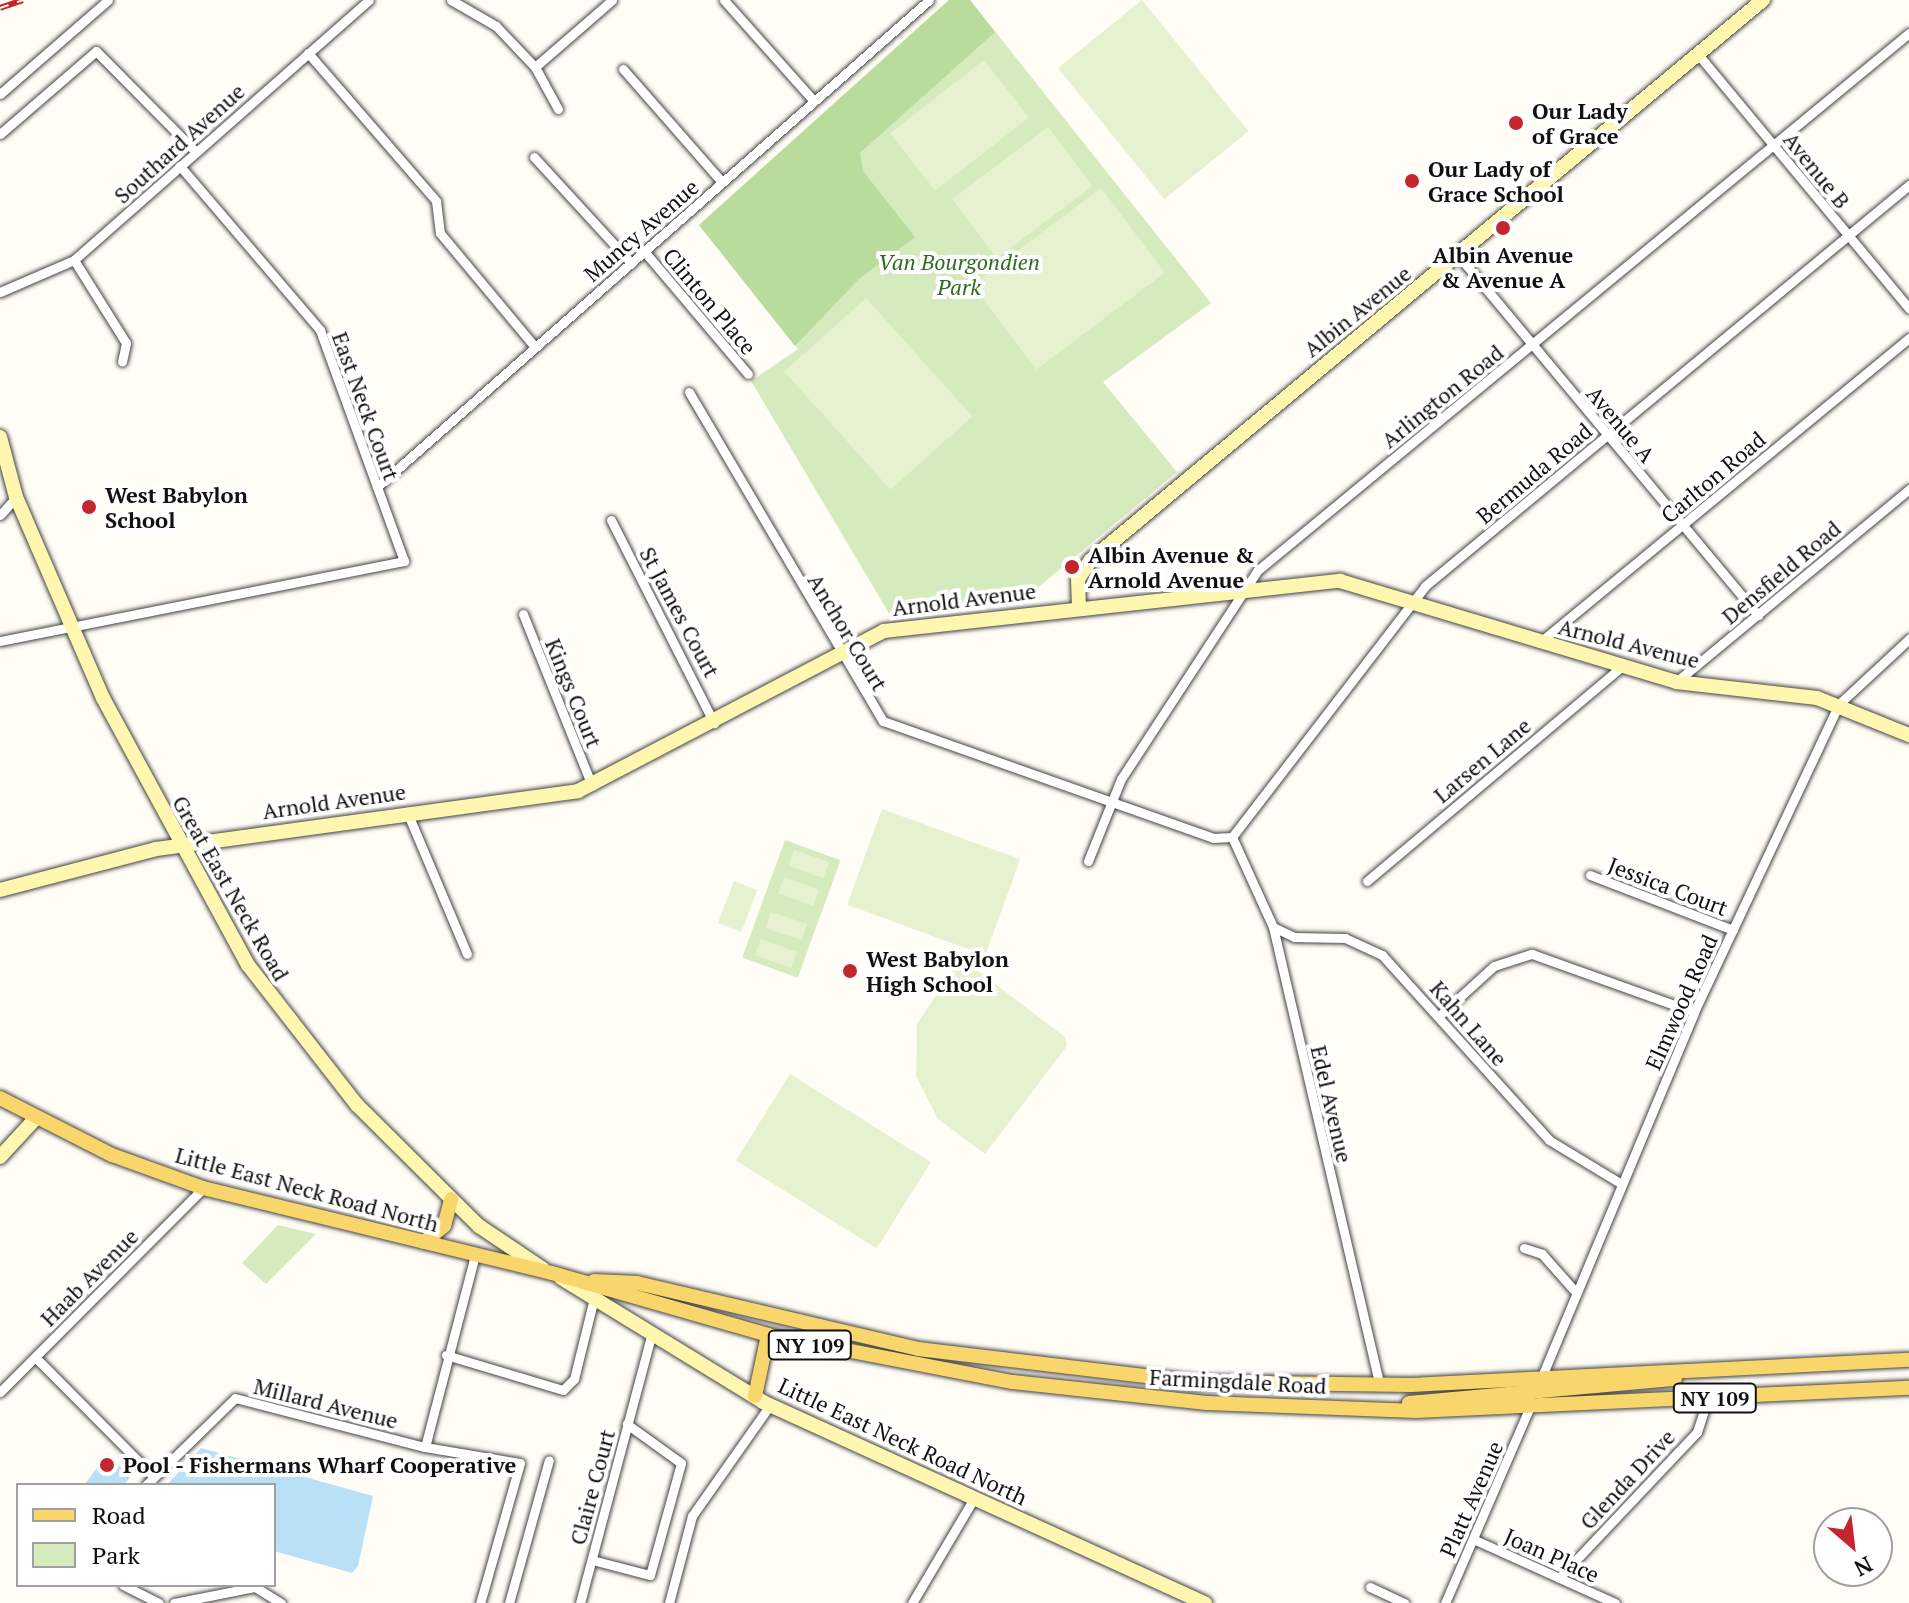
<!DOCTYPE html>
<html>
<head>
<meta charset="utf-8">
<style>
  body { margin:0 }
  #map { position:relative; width:1909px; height:1603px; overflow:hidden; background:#fffdf5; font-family:"PT Serif",serif }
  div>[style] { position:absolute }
  .green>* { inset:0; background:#d5ebbd; transform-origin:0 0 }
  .forest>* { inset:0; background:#b9dc9c }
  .pitch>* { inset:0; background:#e6f2cf; transform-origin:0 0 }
  .water>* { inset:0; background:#b9e0f7 }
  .roads { filter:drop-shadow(0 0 2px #444) drop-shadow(0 0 2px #444) }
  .street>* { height:9px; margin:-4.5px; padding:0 4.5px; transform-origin:4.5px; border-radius:4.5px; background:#fff }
  .secondary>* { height:14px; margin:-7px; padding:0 7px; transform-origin:7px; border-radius:7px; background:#fff6b0 }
  .primary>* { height:14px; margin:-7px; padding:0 7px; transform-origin:7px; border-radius:7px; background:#f9d66b }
  .rail>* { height:6px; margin-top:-3px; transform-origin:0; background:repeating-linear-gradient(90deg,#fff 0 9px,#c4262e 0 18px); box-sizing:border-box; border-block:2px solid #c4262e }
  .dots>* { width:22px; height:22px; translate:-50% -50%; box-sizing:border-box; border:4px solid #fff; border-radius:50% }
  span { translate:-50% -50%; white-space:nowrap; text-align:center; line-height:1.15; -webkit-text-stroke:8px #fff; paint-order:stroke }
  .shield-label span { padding:2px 6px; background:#fff; border:2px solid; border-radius:6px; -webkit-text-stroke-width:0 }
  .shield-label { font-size:20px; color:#111; font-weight:700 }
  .poi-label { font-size:22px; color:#111; font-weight:700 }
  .left { translate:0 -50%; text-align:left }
  .street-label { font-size:22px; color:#111 }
  .park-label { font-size:22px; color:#2f6b1f; font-style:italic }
  .legend { position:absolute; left:16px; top:1483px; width:260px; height:104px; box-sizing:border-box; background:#fff; border:2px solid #a0a0a0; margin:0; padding:10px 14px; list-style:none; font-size:24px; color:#111 }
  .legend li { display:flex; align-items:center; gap:16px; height:40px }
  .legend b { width:40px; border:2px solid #a0a0a0 }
  .north { position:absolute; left:1813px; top:1507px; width:80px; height:80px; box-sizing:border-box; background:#fff; border:2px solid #a0a0a0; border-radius:50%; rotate:152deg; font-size:22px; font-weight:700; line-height:32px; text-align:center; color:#111 }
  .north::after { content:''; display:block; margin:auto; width:28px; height:36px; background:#c4262e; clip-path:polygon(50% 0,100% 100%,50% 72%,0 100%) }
</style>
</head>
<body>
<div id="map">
  <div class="green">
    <i style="clip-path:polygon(949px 0,970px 0,1211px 303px,1103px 382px,1177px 472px,1023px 600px,890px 615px,751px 381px,798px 349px,699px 225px)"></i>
    <i style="left:785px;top:840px;width:59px;height:125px;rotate:20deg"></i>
    <i style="clip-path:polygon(278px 1225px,316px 1234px,266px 1284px,242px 1263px)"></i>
  </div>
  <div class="forest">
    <i style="clip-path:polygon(949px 0,970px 0,995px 32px,860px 153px,863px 171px,915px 237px,859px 279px,795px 346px,699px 225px)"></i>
  </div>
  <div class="pitch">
    <i style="left:1142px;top:0;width:169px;height:108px;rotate:51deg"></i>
    <i style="left:984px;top:60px;width:73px;height:119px;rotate:52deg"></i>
    <i style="left:1048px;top:127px;width:74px;height:120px;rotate:53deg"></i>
    <i style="left:1101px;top:188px;width:106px;height:161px;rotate:53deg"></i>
    <i style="left:866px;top:298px;width:159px;height:110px;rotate:48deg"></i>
    <i style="left:882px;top:809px;width:147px;height:102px;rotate:20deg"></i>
    <i style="left:794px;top:850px;width:37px;height:17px;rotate:19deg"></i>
    <i style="left:784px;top:877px;width:37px;height:17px;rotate:20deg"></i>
    <i style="left:734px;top:881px;width:25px;height:45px;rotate:21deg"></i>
    <i style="left:771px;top:912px;width:38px;height:17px;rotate:18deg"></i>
    <i style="left:761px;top:939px;width:38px;height:17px;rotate:20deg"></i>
    <i style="clip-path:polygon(961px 958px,1065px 1037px,1067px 1046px,985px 1154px,938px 1119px,916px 1076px,917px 1024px)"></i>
    <i style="left:790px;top:1074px;width:166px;height:102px;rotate:32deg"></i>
  </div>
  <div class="water">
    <i style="clip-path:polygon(201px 1448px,373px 1496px,358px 1566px,352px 1573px,274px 1551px,274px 1485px,167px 1485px)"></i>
    <i style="clip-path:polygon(108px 1453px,130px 1478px,123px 1485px,84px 1485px)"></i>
  </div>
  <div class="roads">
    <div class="street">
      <i style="left:451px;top:0;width:52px;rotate:30deg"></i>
      <i style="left:496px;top:26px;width:57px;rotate:46.4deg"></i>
      <i style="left:535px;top:67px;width:48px;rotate:61.3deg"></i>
      <i style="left:724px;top:0;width:135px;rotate:48.3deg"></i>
      <i style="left:308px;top:53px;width:196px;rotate:49.1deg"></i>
      <i style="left:436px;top:201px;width:32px;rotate:83deg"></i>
      <i style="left:440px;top:233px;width:148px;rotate:50.2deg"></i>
      <i style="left:1697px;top:53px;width:332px;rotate:50.3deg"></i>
      <i style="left:535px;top:67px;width:102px;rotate:-41deg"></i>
      <i style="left:623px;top:69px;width:150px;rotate:48.8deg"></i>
      <i style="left:0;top:94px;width:143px;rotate:-41deg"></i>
      <i style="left:0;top:134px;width:127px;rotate:-40.8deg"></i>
      <i style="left:96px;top:51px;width:141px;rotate:45.3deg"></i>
      <i style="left:534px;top:157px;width:144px;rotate:47.5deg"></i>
      <i style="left:644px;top:251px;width:161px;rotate:49.8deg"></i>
      <i style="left:1458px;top:255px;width:469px;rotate:50.2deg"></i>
      <i style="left:74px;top:260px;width:98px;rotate:57.9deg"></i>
      <i style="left:126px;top:343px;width:19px;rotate:102deg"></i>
      <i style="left:0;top:292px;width:81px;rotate:-23.4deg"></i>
      <i style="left:74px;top:260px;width:393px;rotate:-41.4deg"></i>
      <i style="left:689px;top:392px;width:382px;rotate:59.5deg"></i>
      <i style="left:883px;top:721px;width:350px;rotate:19.5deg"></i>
      <i style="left:1213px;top:838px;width:19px;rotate:-3deg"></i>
      <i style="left:377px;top:487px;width:736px;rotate:-41.42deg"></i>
      <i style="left:0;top:515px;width:24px;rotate:-48deg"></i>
      <i style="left:611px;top:520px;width:228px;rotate:63.1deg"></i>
      <i style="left:523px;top:614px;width:185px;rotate:68.1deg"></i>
      <i style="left:0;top:641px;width:412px;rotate:-11.2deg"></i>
      <i style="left:404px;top:561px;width:246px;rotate:-110deg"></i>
      <i style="left:320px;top:330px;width:216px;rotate:-130.5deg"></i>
      <i style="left:1539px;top:643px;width:480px;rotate:-39.5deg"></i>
      <i style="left:1676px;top:682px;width:303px;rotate:-39.6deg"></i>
      <i style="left:407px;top:812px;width:154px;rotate:67.1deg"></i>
      <i style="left:1232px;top:837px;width:317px;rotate:-52.4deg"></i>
      <i style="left:1425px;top:586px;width:629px;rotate:-39.64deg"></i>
      <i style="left:1232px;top:837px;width:99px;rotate:65.5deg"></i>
      <i style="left:1273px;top:927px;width:471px;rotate:76.9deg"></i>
      <i style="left:1088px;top:861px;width:88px;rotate:-68.1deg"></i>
      <i style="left:1121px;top:779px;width:250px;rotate:-56.8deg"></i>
      <i style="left:1258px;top:570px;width:844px;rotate:-39.52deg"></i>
      <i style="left:1590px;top:875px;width:153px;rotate:21deg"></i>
      <i style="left:1367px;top:881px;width:331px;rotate:-40.1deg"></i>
      <i style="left:1273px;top:927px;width:23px;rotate:25deg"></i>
      <i style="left:1294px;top:937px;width:51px;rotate:1.1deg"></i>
      <i style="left:1345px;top:938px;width:41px;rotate:24.7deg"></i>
      <i style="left:1382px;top:955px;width:249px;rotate:47.9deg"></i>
      <i style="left:1549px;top:1140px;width:83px;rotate:31.2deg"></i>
      <i style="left:1439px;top:1016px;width:74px;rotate:-42.3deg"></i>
      <i style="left:1494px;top:966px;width:40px;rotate:-18deg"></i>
      <i style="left:1532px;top:954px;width:172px;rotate:19.7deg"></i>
      <i style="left:1524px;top:1248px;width:19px;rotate:18deg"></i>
      <i style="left:1542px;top:1254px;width:48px;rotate:48.4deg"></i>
      <i style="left:446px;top:1355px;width:122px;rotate:16.7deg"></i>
      <i style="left:563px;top:1390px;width:16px;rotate:-45deg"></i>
      <i style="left:574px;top:1379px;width:83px;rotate:-76.1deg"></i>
      <i style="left:35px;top:1357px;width:169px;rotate:45.2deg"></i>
      <i style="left:1540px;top:1381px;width:400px;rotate:-67.3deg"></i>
      <i style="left:1694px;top:1012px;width:340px;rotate:-64.8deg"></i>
      <i style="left:1839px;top:704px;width:96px;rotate:-42.9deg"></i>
      <i style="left:0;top:1392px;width:288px;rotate:-45.1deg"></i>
      <i style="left:425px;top:1447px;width:198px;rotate:-75.4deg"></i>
      <i style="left:146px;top:1485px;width:124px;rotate:-44.3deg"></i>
      <i style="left:235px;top:1398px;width:196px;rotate:14.5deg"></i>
      <i style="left:425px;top:1447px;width:96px;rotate:9.6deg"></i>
      <i style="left:520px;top:1463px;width:146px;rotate:105.9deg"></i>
      <i style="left:1473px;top:1539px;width:156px;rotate:24.3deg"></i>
      <i style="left:592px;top:1560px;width:60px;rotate:14.5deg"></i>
      <i style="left:650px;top:1575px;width:116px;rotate:-74.5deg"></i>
      <i style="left:681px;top:1463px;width:67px;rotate:-144.2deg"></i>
      <i style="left:1559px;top:1578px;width:201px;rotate:-46.6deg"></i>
      <i style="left:1697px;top:1432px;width:35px;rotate:-72deg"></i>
      <i style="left:123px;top:1585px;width:40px;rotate:26.6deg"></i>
      <i style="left:1370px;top:1587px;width:38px;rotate:25deg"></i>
      <i style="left:174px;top:1603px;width:83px;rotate:-11.2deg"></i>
      <i style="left:255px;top:1587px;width:31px;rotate:32deg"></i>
      <i style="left:509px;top:1603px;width:148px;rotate:-74.4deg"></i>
      <i style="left:580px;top:1603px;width:279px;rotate:-75.1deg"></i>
      <i style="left:669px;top:1603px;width:90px;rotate:-75.2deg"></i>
      <i style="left:692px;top:1516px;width:136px;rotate:-54.9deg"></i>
      <i style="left:912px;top:1603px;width:122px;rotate:-59.4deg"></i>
      <i style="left:1445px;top:1603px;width:219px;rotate:-66.6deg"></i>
    </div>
    <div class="secondary">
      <i style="left:0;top:437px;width:62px;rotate:75.1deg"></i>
      <i style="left:16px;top:497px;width:219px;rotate:66.6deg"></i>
      <i style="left:103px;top:698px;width:304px;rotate:61.5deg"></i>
      <i style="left:248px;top:965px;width:177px;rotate:52.1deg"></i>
      <i style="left:357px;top:1105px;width:172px;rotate:44.8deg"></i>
      <i style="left:479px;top:1226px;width:77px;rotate:33.9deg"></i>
      <i style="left:1079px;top:607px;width:28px;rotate:-92deg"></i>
      <i style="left:1078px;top:579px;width:23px;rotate:-56deg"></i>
      <i style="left:1091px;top:560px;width:875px;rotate:-39.81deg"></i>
      <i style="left:0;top:890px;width:161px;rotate:-14.7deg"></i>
      <i style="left:156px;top:849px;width:426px;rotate:-7.8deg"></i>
      <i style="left:578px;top:791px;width:345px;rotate:-27.6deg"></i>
      <i style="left:884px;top:631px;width:459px;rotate:-6.3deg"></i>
      <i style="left:1340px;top:581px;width:351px;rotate:16.7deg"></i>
      <i style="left:1676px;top:682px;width:142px;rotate:6.5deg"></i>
      <i style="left:1817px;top:698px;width:99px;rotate:21.9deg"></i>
      <i style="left:0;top:1157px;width:53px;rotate:-47.3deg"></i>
      <i style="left:561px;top:1278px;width:237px;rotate:31.5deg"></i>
      <i style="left:763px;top:1402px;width:486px;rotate:24.5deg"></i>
    </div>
    <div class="primary">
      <i style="left:0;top:1098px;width:126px;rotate:27deg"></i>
      <i style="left:112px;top:1155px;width:97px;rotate:19.9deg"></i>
      <i style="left:203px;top:1188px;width:359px;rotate:13.7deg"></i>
      <i style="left:552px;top:1273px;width:225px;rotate:16deg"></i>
      <i style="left:768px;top:1335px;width:249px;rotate:10.9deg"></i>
      <i style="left:1013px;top:1382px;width:195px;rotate:6.2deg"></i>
      <i style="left:1207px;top:1403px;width:209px;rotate:2.2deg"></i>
      <i style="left:1416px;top:1411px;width:494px;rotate:-2.7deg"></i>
      <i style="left:424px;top:1242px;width:26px;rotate:-39deg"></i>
      <i style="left:444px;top:1226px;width:28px;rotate:-75deg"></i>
      <i style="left:594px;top:1281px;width:43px;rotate:2.7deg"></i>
      <i style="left:637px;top:1283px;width:289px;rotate:13.2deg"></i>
      <i style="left:918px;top:1349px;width:278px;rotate:6.8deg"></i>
      <i style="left:1194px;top:1382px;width:217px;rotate:0.8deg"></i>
      <i style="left:1411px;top:1385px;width:499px;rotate:-2.9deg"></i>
      <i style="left:755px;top:1396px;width:62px;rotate:-78deg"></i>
      <i style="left:1409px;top:1403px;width:267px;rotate:-5.2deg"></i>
    </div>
  </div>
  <div class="rail">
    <i style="left:0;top:8px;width:24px;rotate:-19deg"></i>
  </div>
  <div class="dots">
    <i style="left:1516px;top:123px;background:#c4262e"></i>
    <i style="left:1412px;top:181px;background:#c4262e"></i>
    <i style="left:1503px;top:228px;background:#c4262e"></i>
    <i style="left:89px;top:507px;background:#c4262e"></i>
    <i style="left:1072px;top:567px;background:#c4262e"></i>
    <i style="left:850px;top:971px;background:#c4262e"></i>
    <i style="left:107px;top:1465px;background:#c4262e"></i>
  </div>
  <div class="shield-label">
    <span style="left:810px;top:1345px">NY 109</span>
    <span style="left:1715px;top:1398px">NY 109</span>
  </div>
  <div class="poi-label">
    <span class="left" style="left:1532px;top:123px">Our Lady<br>of Grace</span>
    <span class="left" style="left:1428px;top:181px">Our Lady of<br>Grace School</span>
    <span style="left:1503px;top:267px">Albin Avenue<br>&amp; Avenue A</span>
    <span class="left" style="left:105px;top:507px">West Babylon<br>School</span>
    <span class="left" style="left:1088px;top:567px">Albin Avenue &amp;<br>Arnold Avenue</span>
    <span class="left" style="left:866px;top:971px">West Babylon<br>High School</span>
    <span class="left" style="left:123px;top:1465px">Pool - Fishermans Wharf Cooperative</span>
  </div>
  <div class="street-label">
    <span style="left:179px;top:143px;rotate:-42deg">Southard Avenue</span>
    <span style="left:1817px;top:170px;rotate:51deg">Avenue B</span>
    <span style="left:641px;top:230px;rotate:-41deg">Muncy Avenue</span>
    <span style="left:710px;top:301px;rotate:50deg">Clinton Place</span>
    <span style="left:1357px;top:311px;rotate:-39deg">Albin Avenue</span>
    <span style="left:1442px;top:396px;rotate:-39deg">Arlington Road</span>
    <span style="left:366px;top:406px;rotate:70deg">East Neck Court</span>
    <span style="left:1621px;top:424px;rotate:50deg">Avenue A</span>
    <span style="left:1534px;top:473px;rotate:-40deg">Bermuda Road</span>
    <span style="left:1713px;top:477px;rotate:-40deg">Carlton Road</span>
    <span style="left:1781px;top:572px;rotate:-40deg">Densfield Road</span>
    <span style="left:964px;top:599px;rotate:-7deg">Arnold Avenue</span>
    <span style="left:680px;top:612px;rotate:62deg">St James Court</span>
    <span style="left:848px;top:632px;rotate:59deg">Anchor Court</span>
    <span style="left:1629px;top:643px;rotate:14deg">Arnold Avenue</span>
    <span style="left:574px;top:693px;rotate:68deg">Kings Court</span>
    <span style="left:1482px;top:760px;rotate:-40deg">Larsen Lane</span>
    <span style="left:334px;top:801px;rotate:-8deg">Arnold Avenue</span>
    <span style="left:1668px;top:886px;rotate:21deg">Jessica Court</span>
    <span style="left:231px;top:888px;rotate:60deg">Great East Neck Road</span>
    <span style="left:1681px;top:1002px;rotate:-66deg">Elmwood Road</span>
    <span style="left:1469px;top:1023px;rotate:49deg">Kahn Lane</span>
    <span style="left:1332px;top:1104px;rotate:77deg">Edel Avenue</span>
    <span style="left:307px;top:1189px;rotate:15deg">Little East Neck Road North</span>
    <span style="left:89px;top:1277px;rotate:-45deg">Haab Avenue</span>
    <span style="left:1238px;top:1381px;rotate:3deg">Farmingdale Road</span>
    <span style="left:326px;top:1403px;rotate:14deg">Millard Avenue</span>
    <span style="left:903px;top:1441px;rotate:25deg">Little East Neck Road North</span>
    <span style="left:1627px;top:1479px;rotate:-47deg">Glenda Drive</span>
    <span style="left:592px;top:1487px;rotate:-75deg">Claire Court</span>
    <span style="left:1471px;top:1499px;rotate:-66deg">Platt Avenue</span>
    <span style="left:1552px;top:1555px;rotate:24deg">Joan Place</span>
  </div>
  <div class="park-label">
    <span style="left:959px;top:274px">Van Bourgondien<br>Park</span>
  </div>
  <ul class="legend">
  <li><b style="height:10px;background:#f9d66b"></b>Road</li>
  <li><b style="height:22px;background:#d5ebbd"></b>Park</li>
  </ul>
  <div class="north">N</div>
</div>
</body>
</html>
